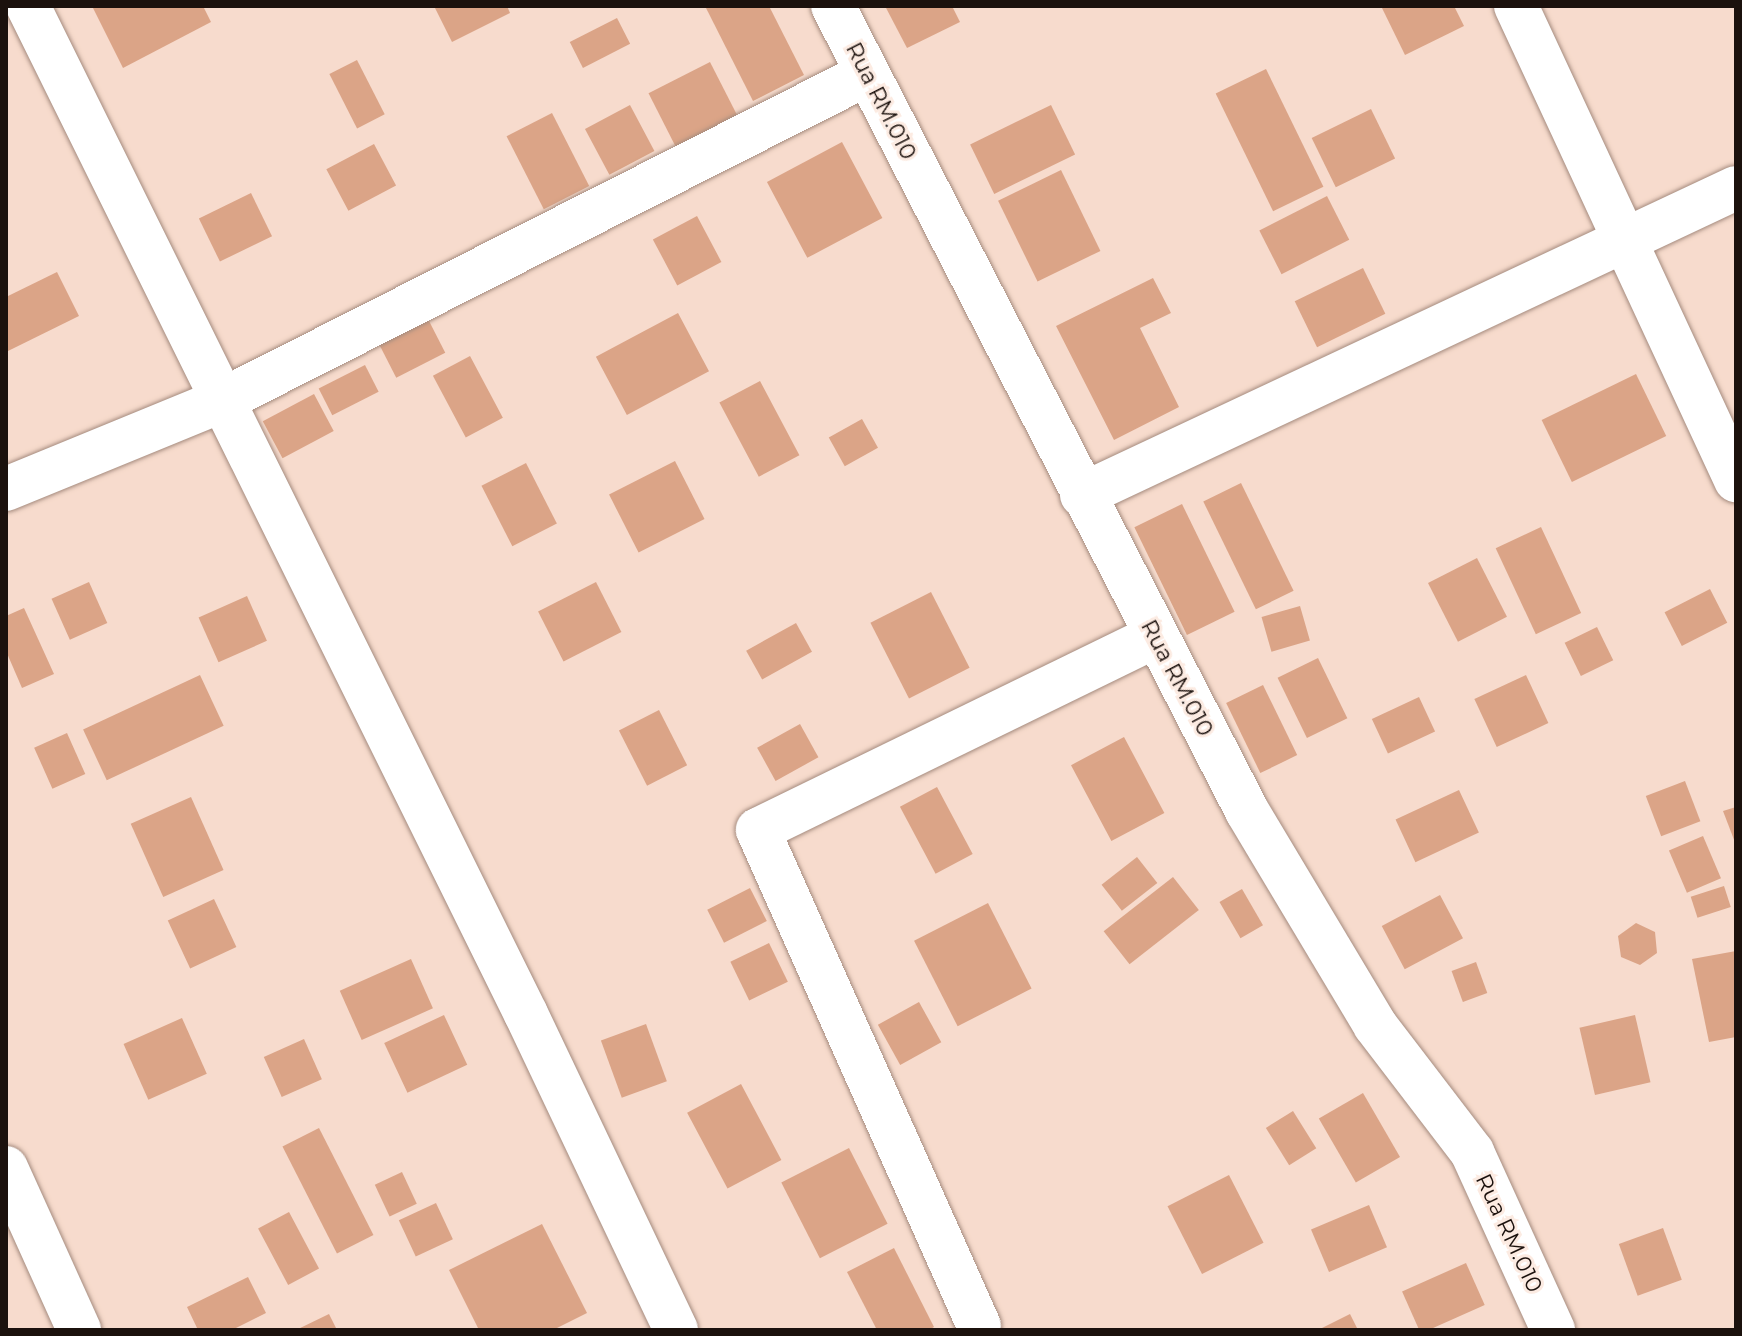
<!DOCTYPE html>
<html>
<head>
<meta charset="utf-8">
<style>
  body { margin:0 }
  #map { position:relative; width:1742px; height:1336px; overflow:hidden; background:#f7dbcd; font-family:Montserrat,sans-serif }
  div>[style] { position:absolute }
  .building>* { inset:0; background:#dba487; transform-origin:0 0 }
  .roads { filter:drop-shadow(0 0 2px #a58b7e) drop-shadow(0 0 2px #a58b7e) }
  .street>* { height:44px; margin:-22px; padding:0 22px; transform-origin:22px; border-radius:22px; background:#fff }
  span { translate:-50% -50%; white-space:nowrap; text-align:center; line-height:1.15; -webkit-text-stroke:6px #fcebe2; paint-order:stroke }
  .street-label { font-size:22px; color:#1b110d }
  .frame { position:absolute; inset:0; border:8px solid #1b110d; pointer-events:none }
</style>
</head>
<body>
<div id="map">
  <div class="building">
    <i style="clip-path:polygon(92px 6px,203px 6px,211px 22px,123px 68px)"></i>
    <i style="clip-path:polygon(434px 6px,507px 6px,510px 13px,452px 42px)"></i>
    <i style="clip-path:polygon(705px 6px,769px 6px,804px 75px,753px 101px)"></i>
    <i style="clip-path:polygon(885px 6px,952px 6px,960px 22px,907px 48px)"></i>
    <i style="clip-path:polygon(1381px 6px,1454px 6px,1464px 26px,1405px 55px)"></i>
    <i style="left:617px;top:18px;width:29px;height:53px;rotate:63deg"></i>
    <i style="left:357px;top:60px;width:61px;height:31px;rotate:63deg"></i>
    <i style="left:710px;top:62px;width:70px;height:69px;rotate:63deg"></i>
    <i style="left:1266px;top:69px;width:131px;height:56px;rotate:64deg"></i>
    <i style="left:630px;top:105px;width:52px;height:51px;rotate:62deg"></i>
    <i style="left:1051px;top:105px;width:55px;height:90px;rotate:64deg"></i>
    <i style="left:1371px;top:109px;width:55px;height:66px;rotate:64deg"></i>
    <i style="left:552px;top:113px;width:82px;height:51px;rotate:63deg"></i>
    <i style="left:842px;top:142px;width:86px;height:85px;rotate:62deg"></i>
    <i style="left:374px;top:144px;width:47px;height:54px;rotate:62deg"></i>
    <i style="left:1061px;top:170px;width:90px;height:70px;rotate:64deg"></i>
    <i style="left:251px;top:193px;width:48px;height:58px;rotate:64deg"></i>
    <i style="left:1327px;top:196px;width:49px;height:76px;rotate:63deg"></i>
    <i style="left:697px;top:216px;width:52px;height:50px;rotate:62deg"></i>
    <i style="left:1363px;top:268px;width:51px;height:76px;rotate:64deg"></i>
    <i style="clip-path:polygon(57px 272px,79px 316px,8px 351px,6px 297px)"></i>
    <i style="clip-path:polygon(1153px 278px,1171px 313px,1140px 328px,1179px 407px,1114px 440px,1056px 326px)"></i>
    <i style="left:678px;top:313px;width:66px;height:93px;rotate:62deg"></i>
    <i style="left:428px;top:319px;width:38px;height:55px;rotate:63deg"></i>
    <i style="left:470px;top:356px;width:70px;height:42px;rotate:62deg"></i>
    <i style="left:365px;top:365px;width:30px;height:52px;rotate:63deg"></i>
    <i style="left:1636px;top:374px;width:69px;height:105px;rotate:64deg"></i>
    <i style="left:760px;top:381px;width:84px;height:46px;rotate:62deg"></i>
    <i style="left:314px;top:394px;width:42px;height:58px;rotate:62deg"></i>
    <i style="left:862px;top:419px;width:33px;height:38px;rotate:61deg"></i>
    <i style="left:675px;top:461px;width:65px;height:74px;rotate:63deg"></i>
    <i style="left:526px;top:463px;width:68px;height:50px;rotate:63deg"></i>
    <i style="left:1241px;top:483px;width:120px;height:42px;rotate:64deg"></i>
    <i style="left:1182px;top:504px;width:120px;height:53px;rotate:64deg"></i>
    <i style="left:1541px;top:527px;width:95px;height:50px;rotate:65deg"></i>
    <i style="left:1477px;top:558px;width:66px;height:55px;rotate:63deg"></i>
    <i style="left:89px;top:582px;width:45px;height:41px;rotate:66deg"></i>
    <i style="left:596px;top:582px;width:56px;height:65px;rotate:63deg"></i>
    <i style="left:1710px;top:589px;width:38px;height:51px;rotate:63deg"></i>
    <i style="left:931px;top:592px;width:85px;height:68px;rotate:63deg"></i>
    <i style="left:247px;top:596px;width:49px;height:53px;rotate:66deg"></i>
    <i style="left:1300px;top:606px;width:36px;height:40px;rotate:74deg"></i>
    <i style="clip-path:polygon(24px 608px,54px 674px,22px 688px,6px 651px,6px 616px)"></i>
    <i style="left:796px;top:623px;width:33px;height:57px;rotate:61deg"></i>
    <i style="left:1597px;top:627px;width:37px;height:36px;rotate:64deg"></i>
    <i style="left:1318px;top:658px;width:67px;height:45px;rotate:64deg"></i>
    <i style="left:200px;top:675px;width:56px;height:129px;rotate:65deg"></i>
    <i style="left:1526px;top:675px;width:53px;height:57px;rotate:65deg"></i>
    <i style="left:1263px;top:685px;width:78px;height:41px;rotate:64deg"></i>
    <i style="left:1419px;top:697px;width:38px;height:52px;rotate:65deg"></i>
    <i style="left:659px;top:710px;width:62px;height:45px;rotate:63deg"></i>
    <i style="left:800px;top:724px;width:38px;height:49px;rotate:61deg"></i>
    <i style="left:67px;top:733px;width:45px;height:36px;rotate:66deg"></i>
    <i style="left:1124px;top:737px;width:86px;height:60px;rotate:62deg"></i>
    <i style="left:1685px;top:781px;width:43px;height:42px;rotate:69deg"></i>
    <i style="left:937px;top:787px;width:76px;height:42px;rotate:62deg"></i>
    <i style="left:1459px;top:790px;width:47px;height:70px;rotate:65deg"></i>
    <i style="left:191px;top:797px;width:80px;height:66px;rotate:66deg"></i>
    <i style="clip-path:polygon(1736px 807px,1736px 845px,1723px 811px)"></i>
    <i style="left:1703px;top:836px;width:46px;height:37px;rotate:67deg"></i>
    <i style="left:1137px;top:857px;width:33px;height:45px;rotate:52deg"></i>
    <i style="left:1173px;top:877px;width:42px;height:88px;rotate:52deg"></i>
    <i style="left:1724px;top:886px;width:22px;height:35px;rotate:72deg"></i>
    <i style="left:750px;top:888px;width:37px;height:48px;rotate:63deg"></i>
    <i style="left:1242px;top:889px;width:42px;height:26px;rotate:60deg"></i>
    <i style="left:1440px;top:895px;width:49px;height:66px;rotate:62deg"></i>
    <i style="left:214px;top:899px;width:53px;height:51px;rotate:65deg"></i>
    <i style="left:988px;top:903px;width:96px;height:83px;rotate:63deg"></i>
    <i style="clip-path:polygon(1636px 923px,1655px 932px,1657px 953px,1640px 965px,1621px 957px,1618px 936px)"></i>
    <i style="left:769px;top:943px;width:43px;height:43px;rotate:64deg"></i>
    <i style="clip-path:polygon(1736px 951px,1736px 1037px,1709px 1042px,1692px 959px)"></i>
    <i style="left:411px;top:959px;width:54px;height:78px;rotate:66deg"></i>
    <i style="left:1476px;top:962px;width:33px;height:26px;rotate:70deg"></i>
    <i style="left:919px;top:1002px;width:46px;height:47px;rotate:61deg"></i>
    <i style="left:444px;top:1015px;width:55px;height:66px;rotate:65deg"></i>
    <i style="left:1635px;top:1015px;width:69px;height:57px;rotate:77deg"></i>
    <i style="left:182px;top:1018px;width:61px;height:64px;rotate:66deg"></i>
    <i style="left:646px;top:1024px;width:61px;height:48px;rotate:70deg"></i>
    <i style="left:304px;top:1039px;width:44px;height:44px;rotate:66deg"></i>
    <i style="left:741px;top:1084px;width:86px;height:61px;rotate:62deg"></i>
    <i style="left:1363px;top:1093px;width:74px;height:51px;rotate:60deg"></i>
    <i style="left:1293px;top:1111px;width:44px;height:32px;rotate:58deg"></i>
    <i style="left:319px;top:1128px;width:120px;height:41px;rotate:63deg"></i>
    <i style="left:849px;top:1148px;width:85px;height:76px;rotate:63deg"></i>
    <i style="left:402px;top:1172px;width:35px;height:30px;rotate:65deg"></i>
    <i style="left:1229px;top:1175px;width:76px;height:69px;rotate:63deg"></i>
    <i style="left:436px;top:1203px;width:40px;height:41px;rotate:65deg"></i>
    <i style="left:1369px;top:1205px;width:46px;height:63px;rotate:67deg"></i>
    <i style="left:289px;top:1212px;width:64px;height:35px;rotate:62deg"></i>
    <i style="clip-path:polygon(542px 1224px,587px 1313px,553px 1330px,479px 1330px,449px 1270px)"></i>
    <i style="left:1663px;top:1228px;width:55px;height:47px;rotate:70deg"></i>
    <i style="clip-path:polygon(894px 1248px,934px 1327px,929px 1330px,877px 1330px,847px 1272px)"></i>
    <i style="left:1466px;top:1263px;width:46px;height:70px;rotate:66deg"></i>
    <i style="clip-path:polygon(248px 1277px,266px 1313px,232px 1330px,198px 1330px,187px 1307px)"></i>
    <i style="clip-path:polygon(329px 1314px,337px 1330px,296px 1330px)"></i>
    <i style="clip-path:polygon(1350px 1314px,1358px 1330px,1318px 1330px)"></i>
  </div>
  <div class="roads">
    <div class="street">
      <i style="left:28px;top:6px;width:1124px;rotate:63.71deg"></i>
      <i style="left:526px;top:1014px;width:350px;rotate:64.6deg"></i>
      <i style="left:833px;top:6px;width:905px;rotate:62.78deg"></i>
      <i style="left:1247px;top:811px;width:249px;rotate:59.1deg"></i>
      <i style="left:1375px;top:1025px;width:160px;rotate:52.6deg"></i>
      <i style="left:1472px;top:1152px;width:196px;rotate:65.5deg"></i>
      <i style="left:1516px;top:6px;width:523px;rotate:65.1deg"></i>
      <i style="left:6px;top:489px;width:235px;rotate:-22.3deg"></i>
      <i style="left:223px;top:400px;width:722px;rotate:-26.85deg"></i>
      <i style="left:1082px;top:495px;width:722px;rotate:-25.15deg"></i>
      <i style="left:6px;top:1168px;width:178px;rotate:65.7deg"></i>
      <i style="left:979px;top:1326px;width:543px;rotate:-114.02deg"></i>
      <i style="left:758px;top:830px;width:441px;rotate:-26deg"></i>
    </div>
  </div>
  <div class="street-label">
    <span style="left:881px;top:101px;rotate:63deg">Rua RM.010</span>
    <span style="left:1177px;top:678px;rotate:62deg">Rua RM.010</span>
    <span style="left:1509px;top:1233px;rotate:65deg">Rua RM.010</span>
  </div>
  <div class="frame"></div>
</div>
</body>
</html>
